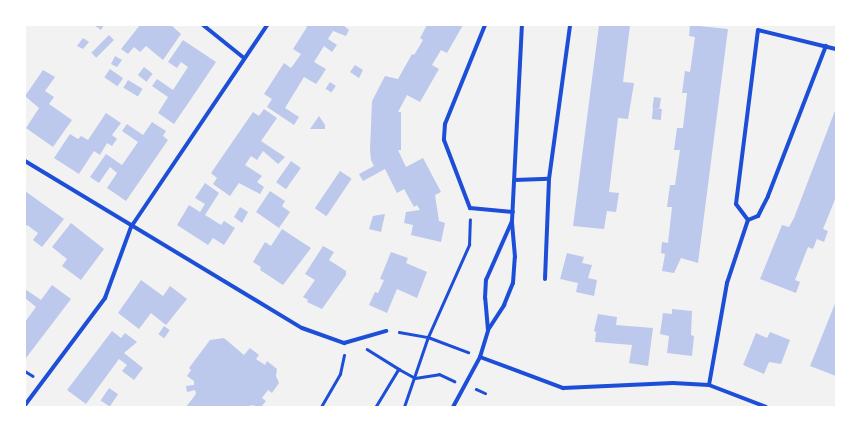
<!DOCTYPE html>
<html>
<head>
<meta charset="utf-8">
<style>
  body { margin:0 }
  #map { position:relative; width:861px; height:432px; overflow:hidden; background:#f2f2f2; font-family:Rubik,sans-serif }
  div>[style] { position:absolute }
  .building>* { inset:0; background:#bdc9ec; transform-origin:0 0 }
  .path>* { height:2.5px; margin:-1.25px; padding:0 1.25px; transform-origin:1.25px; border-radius:1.25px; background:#1d4ed8 }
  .minor>* { height:4px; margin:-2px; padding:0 2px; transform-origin:2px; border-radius:2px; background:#1d4ed8 }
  span { translate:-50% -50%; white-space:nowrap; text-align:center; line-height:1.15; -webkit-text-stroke:3.5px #fff; paint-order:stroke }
  .frame { position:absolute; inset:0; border:26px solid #fff; pointer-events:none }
</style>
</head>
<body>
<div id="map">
  <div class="building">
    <i style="clip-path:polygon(94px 25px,104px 25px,101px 30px)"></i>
    <i style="clip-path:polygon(140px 25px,171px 25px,181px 34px,163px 60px,146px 46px,140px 52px,134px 47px,128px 54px,121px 49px)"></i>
    <i style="clip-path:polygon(305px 25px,343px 25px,349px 30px,346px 36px,333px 31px,328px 39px,337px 45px,332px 52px,324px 46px,314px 62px,326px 69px,321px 77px,316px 84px,304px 77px,285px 108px,299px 117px,294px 125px,267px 107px,272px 99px,264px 94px,284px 63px,291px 68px,301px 54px,293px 49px,307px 27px)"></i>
    <i style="clip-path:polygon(427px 25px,463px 25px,447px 53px,441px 50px,432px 65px,439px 69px,420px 102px,407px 95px,398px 112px,401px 112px,401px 150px,398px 150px,406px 167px,423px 158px,441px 192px,435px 195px,439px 221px,445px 223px,441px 242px,411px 235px,413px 225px,404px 223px,406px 212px,420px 210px,417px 205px,414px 207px,404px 189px,397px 193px,385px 169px,363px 181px,359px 174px,374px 166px,376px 170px,371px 160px,370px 150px,372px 101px,385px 76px,398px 79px,412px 54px,414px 55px,419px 47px,423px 40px,420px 38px)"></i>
    <i style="clip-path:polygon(599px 25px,630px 25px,623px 82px,634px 83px,628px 119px,618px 118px,609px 192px,619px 193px,616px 212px,607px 211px,604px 229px,573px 226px)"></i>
    <i style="clip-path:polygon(690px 25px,728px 29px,698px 263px,681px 258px,674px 273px,662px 271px,665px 254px,661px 253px,662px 242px,668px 243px,672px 207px,667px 207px,670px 185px,675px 185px,680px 150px,674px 150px,677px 128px,683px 128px,687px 93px,682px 93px,685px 71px,690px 72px,695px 37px,689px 36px)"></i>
    <i style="left:109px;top:35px;width:7px;height:25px;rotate:45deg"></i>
    <i style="clip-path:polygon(83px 38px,89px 42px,83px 49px,77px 46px)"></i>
    <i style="clip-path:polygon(183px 40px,216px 62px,174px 124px,158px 113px,168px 97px,152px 86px,157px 79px,173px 90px,188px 67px,181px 62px,177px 68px,168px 62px)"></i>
    <i style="clip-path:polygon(115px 56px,122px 60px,117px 67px,111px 64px)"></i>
    <i style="clip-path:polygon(355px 65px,363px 70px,359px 78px,350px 72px)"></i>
    <i style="left:144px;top:67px;width:11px;height:10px;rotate:38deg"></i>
    <i style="left:110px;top:69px;width:16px;height:10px;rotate:35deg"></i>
    <i style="clip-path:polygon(43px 70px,55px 77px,45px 91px,54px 97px,49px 104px,72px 120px,53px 147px,26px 128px,39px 108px,25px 96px)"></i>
    <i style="left:128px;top:80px;width:17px;height:9px;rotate:31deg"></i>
    <i style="left:330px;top:82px;width:7px;height:8px;rotate:34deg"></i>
    <i style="left:654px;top:97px;width:7px;height:11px;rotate:8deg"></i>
    <i style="left:653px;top:108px;width:9px;height:11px;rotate:6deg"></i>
    <i style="clip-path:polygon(836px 108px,836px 197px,823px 229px,828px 231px,824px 242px,817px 239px,813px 249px,808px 247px,795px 280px,800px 282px,796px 293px,760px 279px,782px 225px,789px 227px,794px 218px)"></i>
    <i style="clip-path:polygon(264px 109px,277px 118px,261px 141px,285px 157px,278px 164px,263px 151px,257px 160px,251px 156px,245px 165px,262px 176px,257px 182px,264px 187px,260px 194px,239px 183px,230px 196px,213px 184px,217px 178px,211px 173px,253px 112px,259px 116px)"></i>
    <i style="clip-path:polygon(106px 113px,121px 123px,112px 135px,117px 139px,112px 146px,107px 143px,100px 155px,94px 151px,79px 174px,54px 158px,70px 134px,78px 139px,81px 136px,88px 140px)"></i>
    <i style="clip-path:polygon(319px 116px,325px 125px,325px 129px,310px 129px)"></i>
    <i style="clip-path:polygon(152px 122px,166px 131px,163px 136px,168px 140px,126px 201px,107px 188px,117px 173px,110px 167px,99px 183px,90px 177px,106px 154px,122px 165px,138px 142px,122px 131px,127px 124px,143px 135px)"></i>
    <i style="left:291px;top:161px;width:12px;height:26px;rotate:35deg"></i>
    <i style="left:340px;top:171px;width:14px;height:45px;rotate:34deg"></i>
    <i style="clip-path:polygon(205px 183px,219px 193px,205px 215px,221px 225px,224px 221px,235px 228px,224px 245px,213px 238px,208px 245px,177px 225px,189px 205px,200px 212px,205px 204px,195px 198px)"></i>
    <i style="clip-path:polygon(25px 191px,64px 219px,42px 247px,33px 240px,38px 233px,27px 225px,25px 227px)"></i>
    <i style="clip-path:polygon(270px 191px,285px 201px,282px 206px,290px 212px,279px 228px,256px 212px)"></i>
    <i style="clip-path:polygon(240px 207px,248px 212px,242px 223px,234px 217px)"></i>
    <i style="clip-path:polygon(385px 214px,381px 232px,369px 229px,373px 216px)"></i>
    <i style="clip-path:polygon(71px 223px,104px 249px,81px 280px,62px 266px,67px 259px,52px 247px)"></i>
    <i style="clip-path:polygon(282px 229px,311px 248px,283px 285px,260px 270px,261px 267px,253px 262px,265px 242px,271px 246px)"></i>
    <i style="clip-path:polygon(323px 246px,334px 252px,329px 260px,346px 271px,346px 275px,322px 309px,307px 302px,308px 300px,303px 297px,315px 280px,305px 274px)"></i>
    <i style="clip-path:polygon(391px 252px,408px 258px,406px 263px,427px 272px,417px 298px,397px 289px,387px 313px,369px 305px,375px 292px,378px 293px,384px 280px,380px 279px)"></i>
    <i style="clip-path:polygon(567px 253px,584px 257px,582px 263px,592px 265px,588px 278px,597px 280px,594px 296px,576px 292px,578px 283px,560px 279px)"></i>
    <i style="clip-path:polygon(141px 280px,163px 296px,170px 286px,187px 299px,166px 325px,151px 313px,139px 329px,118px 313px)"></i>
    <i style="clip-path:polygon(52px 285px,71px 299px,26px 358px,25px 322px,36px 307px,25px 298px,25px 289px,41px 300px)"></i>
    <i style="clip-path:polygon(836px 301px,836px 376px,810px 366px)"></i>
    <i style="clip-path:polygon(672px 309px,692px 311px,691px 335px,694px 336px,692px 356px,667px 353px,669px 336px,660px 334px,663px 313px,672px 314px)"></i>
    <i style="clip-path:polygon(598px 314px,617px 317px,616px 325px,653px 328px,648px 366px,629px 363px,632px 345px,595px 342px,596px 332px,594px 331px)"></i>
    <i style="left:164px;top:326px;width:7px;height:10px;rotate:34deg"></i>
    <i style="clip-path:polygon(112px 331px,121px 338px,125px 333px,137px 342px,124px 353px,143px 368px,134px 380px,122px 371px,127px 365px,119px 359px,86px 404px,67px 390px)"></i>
    <i style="clip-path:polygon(770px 332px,790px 340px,781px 364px,769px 362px,764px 374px,743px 365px,756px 333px,767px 338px)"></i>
    <i style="clip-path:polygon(224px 338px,244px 355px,250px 348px,259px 355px,256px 359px,265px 365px,267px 361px,277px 369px,276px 376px,279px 383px,272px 393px,268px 390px,262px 398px,266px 401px,261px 407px,251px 405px,249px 407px,186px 407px,196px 394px,195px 390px,187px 392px,186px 386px,194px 385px,194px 381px,187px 376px,191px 370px,189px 368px,210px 340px)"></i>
    <i style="left:109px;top:388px;width:11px;height:15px;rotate:34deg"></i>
  </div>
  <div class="path">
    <i style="left:399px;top:332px;width:29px;rotate:10deg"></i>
    <i style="left:428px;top:337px;width:43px;rotate:20.6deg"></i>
    <i style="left:367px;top:349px;width:38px;rotate:32deg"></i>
    <i style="left:399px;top:369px;width:44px;rotate:121.2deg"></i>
    <i style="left:399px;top:369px;width:18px;rotate:29deg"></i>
    <i style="left:415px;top:378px;width:24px;rotate:-9deg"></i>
    <i style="left:439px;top:374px;width:17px;rotate:25deg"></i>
    <i style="left:25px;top:371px;width:9px;rotate:32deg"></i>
    <i style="left:476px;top:389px;width:10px;rotate:24deg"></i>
    <i style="left:321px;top:407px;width:38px;rotate:-60deg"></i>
    <i style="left:340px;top:374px;width:19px;rotate:-78deg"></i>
    <i style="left:404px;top:407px;width:74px;rotate:-71.1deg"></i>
    <i style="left:428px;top:337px;width:101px;rotate:-66deg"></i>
    <i style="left:469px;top:245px;width:25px;rotate:-88deg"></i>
  </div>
  <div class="minor">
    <i style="left:203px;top:25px;width:53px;rotate:38.8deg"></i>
    <i style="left:485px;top:25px;width:107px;rotate:112deg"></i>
    <i style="left:445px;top:124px;width:16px;rotate:94deg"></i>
    <i style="left:444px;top:140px;width:73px;rotate:69.1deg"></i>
    <i style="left:470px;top:208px;width:43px;rotate:5.3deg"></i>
    <i style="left:25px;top:161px;width:323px;rotate:31.1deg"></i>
    <i style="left:302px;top:328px;width:45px;rotate:19.7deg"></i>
    <i style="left:344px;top:343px;width:44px;rotate:-15.9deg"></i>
    <i style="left:515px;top:180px;width:34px;rotate:-2deg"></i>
    <i style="left:748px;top:220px;width:20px;rotate:-127deg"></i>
    <i style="left:736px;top:204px;width:175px;rotate:-82.8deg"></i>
    <i style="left:758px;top:30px;width:80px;rotate:13.7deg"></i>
    <i style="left:545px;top:279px;width:100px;rotate:-87.7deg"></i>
    <i style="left:549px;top:179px;width:155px;rotate:-82.2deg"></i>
    <i style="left:488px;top:330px;width:32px;rotate:-95deg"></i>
    <i style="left:485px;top:298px;width:18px;rotate:-87deg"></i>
    <i style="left:486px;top:280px;width:64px;rotate:-66.2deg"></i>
    <i style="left:480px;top:357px;width:89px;rotate:20.5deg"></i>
    <i style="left:563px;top:388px;width:110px;rotate:-2.6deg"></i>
    <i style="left:673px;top:383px;width:36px;rotate:3deg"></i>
    <i style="left:709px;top:385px;width:61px;rotate:21.1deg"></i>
    <i style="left:709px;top:385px;width:104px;rotate:-80deg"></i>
    <i style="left:727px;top:283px;width:66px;rotate:-71.6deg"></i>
    <i style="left:748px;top:220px;width:11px;rotate:-22deg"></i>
    <i style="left:758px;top:216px;width:22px;rotate:-63deg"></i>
    <i style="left:768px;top:196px;width:161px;rotate:-68.9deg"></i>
    <i style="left:25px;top:405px;width:134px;rotate:-53.2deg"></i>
    <i style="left:105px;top:298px;width:76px;rotate:-69.9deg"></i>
    <i style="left:131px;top:227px;width:244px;rotate:-56deg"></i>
    <i style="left:453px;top:407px;width:57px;rotate:-61.6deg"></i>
    <i style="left:480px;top:357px;width:28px;rotate:-73deg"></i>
    <i style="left:488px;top:330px;width:30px;rotate:-57deg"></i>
    <i style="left:504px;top:305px;width:24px;rotate:-68deg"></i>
    <i style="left:513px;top:283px;width:26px;rotate:-86deg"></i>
    <i style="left:515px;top:257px;width:36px;rotate:-95deg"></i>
    <i style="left:512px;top:221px;width:196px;rotate:-87.1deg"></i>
  </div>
  <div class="frame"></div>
</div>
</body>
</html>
